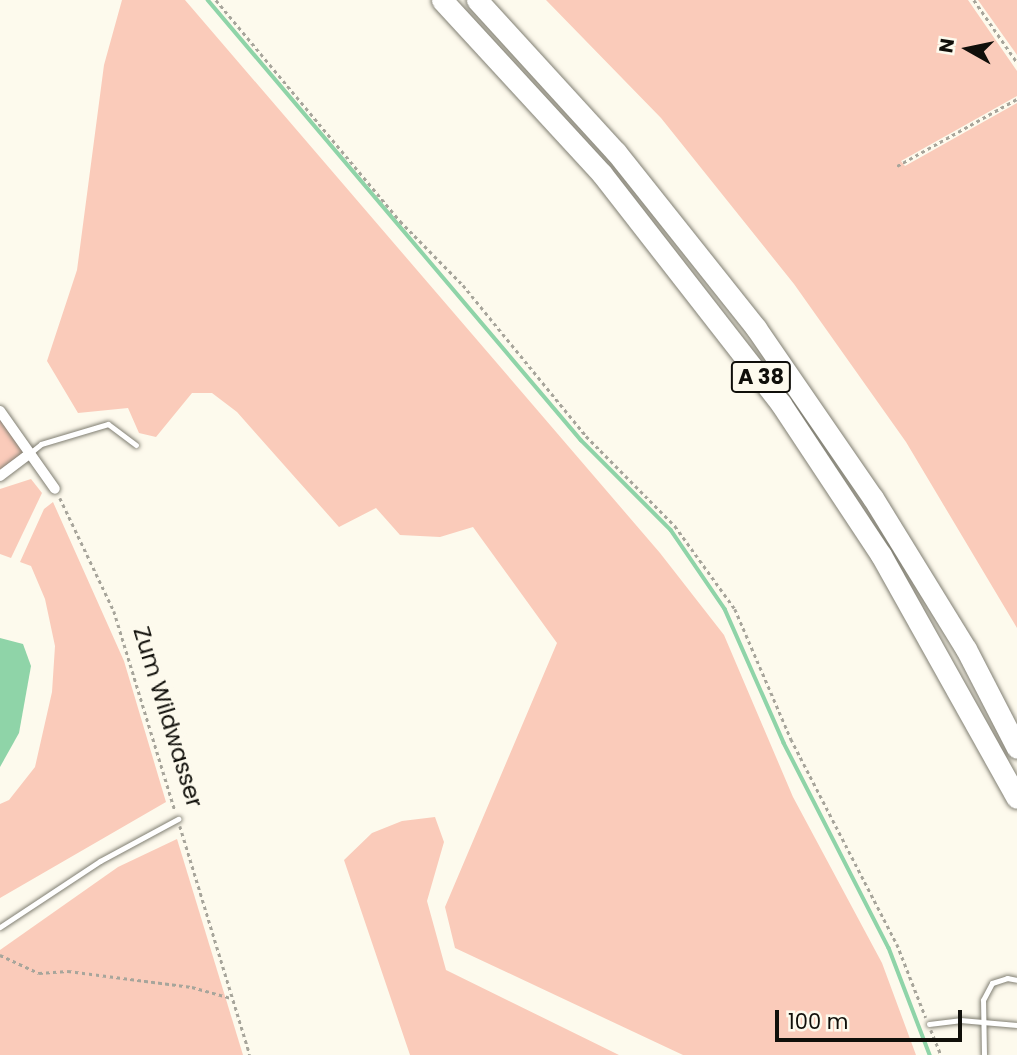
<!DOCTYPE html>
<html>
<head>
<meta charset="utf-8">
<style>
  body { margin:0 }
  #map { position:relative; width:1017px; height:1055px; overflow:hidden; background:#fdfaed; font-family:Poppins,sans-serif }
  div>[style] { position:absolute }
  .green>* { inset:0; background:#facbba }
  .water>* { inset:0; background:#8fd4a8 }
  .stream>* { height:3.5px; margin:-1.75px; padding:0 1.75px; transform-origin:1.75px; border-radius:1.75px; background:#8fd4a8 }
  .path>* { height:2.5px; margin-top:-1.25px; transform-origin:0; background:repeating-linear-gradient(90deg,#a7a59b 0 3.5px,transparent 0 7px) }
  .roads { filter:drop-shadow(0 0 2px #807e72) drop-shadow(0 0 2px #807e72) }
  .lane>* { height:5px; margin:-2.5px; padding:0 2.5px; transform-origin:2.5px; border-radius:2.5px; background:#fff }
  .street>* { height:10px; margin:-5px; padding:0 5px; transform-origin:5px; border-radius:5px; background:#fff }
  .highway>* { height:21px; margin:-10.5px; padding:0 10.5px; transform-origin:10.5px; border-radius:10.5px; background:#fff }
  span { translate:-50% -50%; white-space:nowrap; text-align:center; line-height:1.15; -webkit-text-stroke:6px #fdfaed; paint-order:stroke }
  .shield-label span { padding:2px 5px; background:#fdfaed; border:2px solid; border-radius:5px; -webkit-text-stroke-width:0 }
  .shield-label { font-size:21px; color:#100f0a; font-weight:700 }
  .street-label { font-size:23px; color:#100f0a }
  .north { position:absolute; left:933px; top:14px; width:70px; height:70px; -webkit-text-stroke:5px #fdfaed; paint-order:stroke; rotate:279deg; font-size:19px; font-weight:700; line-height:28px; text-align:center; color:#100f0a }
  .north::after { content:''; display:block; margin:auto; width:24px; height:32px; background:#100f0a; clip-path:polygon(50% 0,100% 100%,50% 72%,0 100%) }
  .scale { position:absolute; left:775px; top:1010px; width:187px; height:32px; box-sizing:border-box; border:4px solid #100f0a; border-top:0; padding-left:9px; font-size:21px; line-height:24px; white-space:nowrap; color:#100f0a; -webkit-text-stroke:5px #fdfaed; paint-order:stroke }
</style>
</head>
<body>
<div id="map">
  <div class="green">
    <i style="clip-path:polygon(122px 0,185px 0,660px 553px,724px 635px,793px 797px,882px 963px,916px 1055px,683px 1055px,455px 948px,445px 907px,557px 643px,473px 527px,440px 537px,400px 535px,376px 508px,339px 527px,237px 412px,212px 393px,192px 393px,156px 437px,139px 433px,128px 408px,78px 413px,47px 361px,77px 270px,104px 65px)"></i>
    <i style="clip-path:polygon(546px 0,968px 0,1017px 71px,1017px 96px,901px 161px,905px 166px,1017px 103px,1017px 628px,906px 442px,794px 284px,661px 118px)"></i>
    <i style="clip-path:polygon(978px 0,1017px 0,1017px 55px)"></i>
    <i style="clip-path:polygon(0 411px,30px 453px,0 476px)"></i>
    <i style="clip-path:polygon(31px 479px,42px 493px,11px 558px,0 554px,0 489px)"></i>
    <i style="clip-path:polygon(53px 502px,124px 661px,166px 802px,0 898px,0 804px,9px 800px,35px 767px,52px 692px,55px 646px,45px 599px,31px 566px,20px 562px,44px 509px)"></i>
    <i style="clip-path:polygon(435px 817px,444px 842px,427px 901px,446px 970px,619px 1055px,410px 1055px,344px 860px,372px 833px,402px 821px)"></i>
    <i style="clip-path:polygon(177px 839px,243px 1055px,0 1055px,0 950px,118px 867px)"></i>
  </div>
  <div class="water">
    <i style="clip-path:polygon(0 638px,23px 644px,31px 666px,19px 733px,0 767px)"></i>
  </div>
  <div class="stream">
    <i style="left:208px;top:0;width:577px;rotate:49.71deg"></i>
    <i style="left:581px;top:440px;width:127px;rotate:45deg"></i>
    <i style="left:671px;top:530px;width:96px;rotate:55.6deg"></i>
    <i style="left:725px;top:609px;width:146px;rotate:66.2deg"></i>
    <i style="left:784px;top:743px;width:230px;rotate:62.9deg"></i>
    <i style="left:889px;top:948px;width:115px;rotate:69deg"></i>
  </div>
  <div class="path">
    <i style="left:216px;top:0;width:288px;rotate:50.2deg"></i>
    <i style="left:400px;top:221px;width:90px;rotate:45.5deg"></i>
    <i style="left:463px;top:285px;width:195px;rotate:50.8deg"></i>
    <i style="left:586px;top:436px;width:127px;rotate:45.3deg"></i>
    <i style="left:675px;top:526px;width:102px;rotate:54.1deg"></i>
    <i style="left:735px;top:609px;width:142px;rotate:66.7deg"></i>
    <i style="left:791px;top:739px;width:231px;rotate:62.7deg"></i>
    <i style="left:897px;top:944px;width:79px;rotate:68.6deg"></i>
    <i style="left:974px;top:0;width:75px;rotate:55.3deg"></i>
    <i style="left:897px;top:166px;width:137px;rotate:-29.2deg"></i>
    <i style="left:60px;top:498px;width:125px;rotate:64.5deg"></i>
    <i style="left:114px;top:611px;width:208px;rotate:73deg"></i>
    <i style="left:180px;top:826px;width:239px;rotate:73deg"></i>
    <i style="left:0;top:955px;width:43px;rotate:24.8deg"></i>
    <i style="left:39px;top:973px;width:29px;rotate:-4deg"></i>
    <i style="left:68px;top:971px;width:125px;rotate:7.4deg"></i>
    <i style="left:192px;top:987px;width:41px;rotate:15.8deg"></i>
    <i style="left:931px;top:1030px;width:27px;rotate:68deg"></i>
  </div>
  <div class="roads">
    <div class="lane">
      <i style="left:30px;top:453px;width:14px;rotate:-39deg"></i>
      <i style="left:41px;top:444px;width:70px;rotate:-16.6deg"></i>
      <i style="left:108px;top:424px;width:35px;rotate:37deg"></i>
      <i style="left:0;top:927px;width:120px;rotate:-33.4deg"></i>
      <i style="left:100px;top:861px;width:89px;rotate:-28.3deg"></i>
      <i style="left:929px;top:1024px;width:31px;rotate:-7deg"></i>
      <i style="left:960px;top:1020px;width:57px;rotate:5deg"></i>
      <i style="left:984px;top:1055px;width:55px;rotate:-91deg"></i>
      <i style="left:983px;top:1000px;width:19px;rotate:-62deg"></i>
      <i style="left:992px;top:983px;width:16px;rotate:-18deg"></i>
      <i style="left:1007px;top:978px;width:10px;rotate:11deg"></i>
    </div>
    <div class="street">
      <i style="left:0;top:411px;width:95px;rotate:54.8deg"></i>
      <i style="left:0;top:476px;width:38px;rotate:-37deg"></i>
    </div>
    <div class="highway">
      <i style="left:442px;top:0;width:236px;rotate:47.4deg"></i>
      <i style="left:602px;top:174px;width:291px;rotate:52.1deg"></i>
      <i style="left:781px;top:404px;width:181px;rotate:56.5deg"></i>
      <i style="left:881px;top:555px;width:278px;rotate:60.8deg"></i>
      <i style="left:477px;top:0;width:206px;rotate:47.6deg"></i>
      <i style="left:616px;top:152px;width:225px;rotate:51.5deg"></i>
      <i style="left:756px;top:328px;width:206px;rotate:55.5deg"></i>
      <i style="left:873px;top:498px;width:177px;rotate:58.4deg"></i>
      <i style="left:966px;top:649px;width:111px;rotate:62.7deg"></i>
    </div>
  </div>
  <div class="shield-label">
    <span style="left:761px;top:377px">A 38</span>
  </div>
  <div class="street-label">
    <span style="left:168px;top:717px;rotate:73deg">Zum Wildwasser</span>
  </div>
  <div class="north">N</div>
  <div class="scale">100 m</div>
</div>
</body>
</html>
